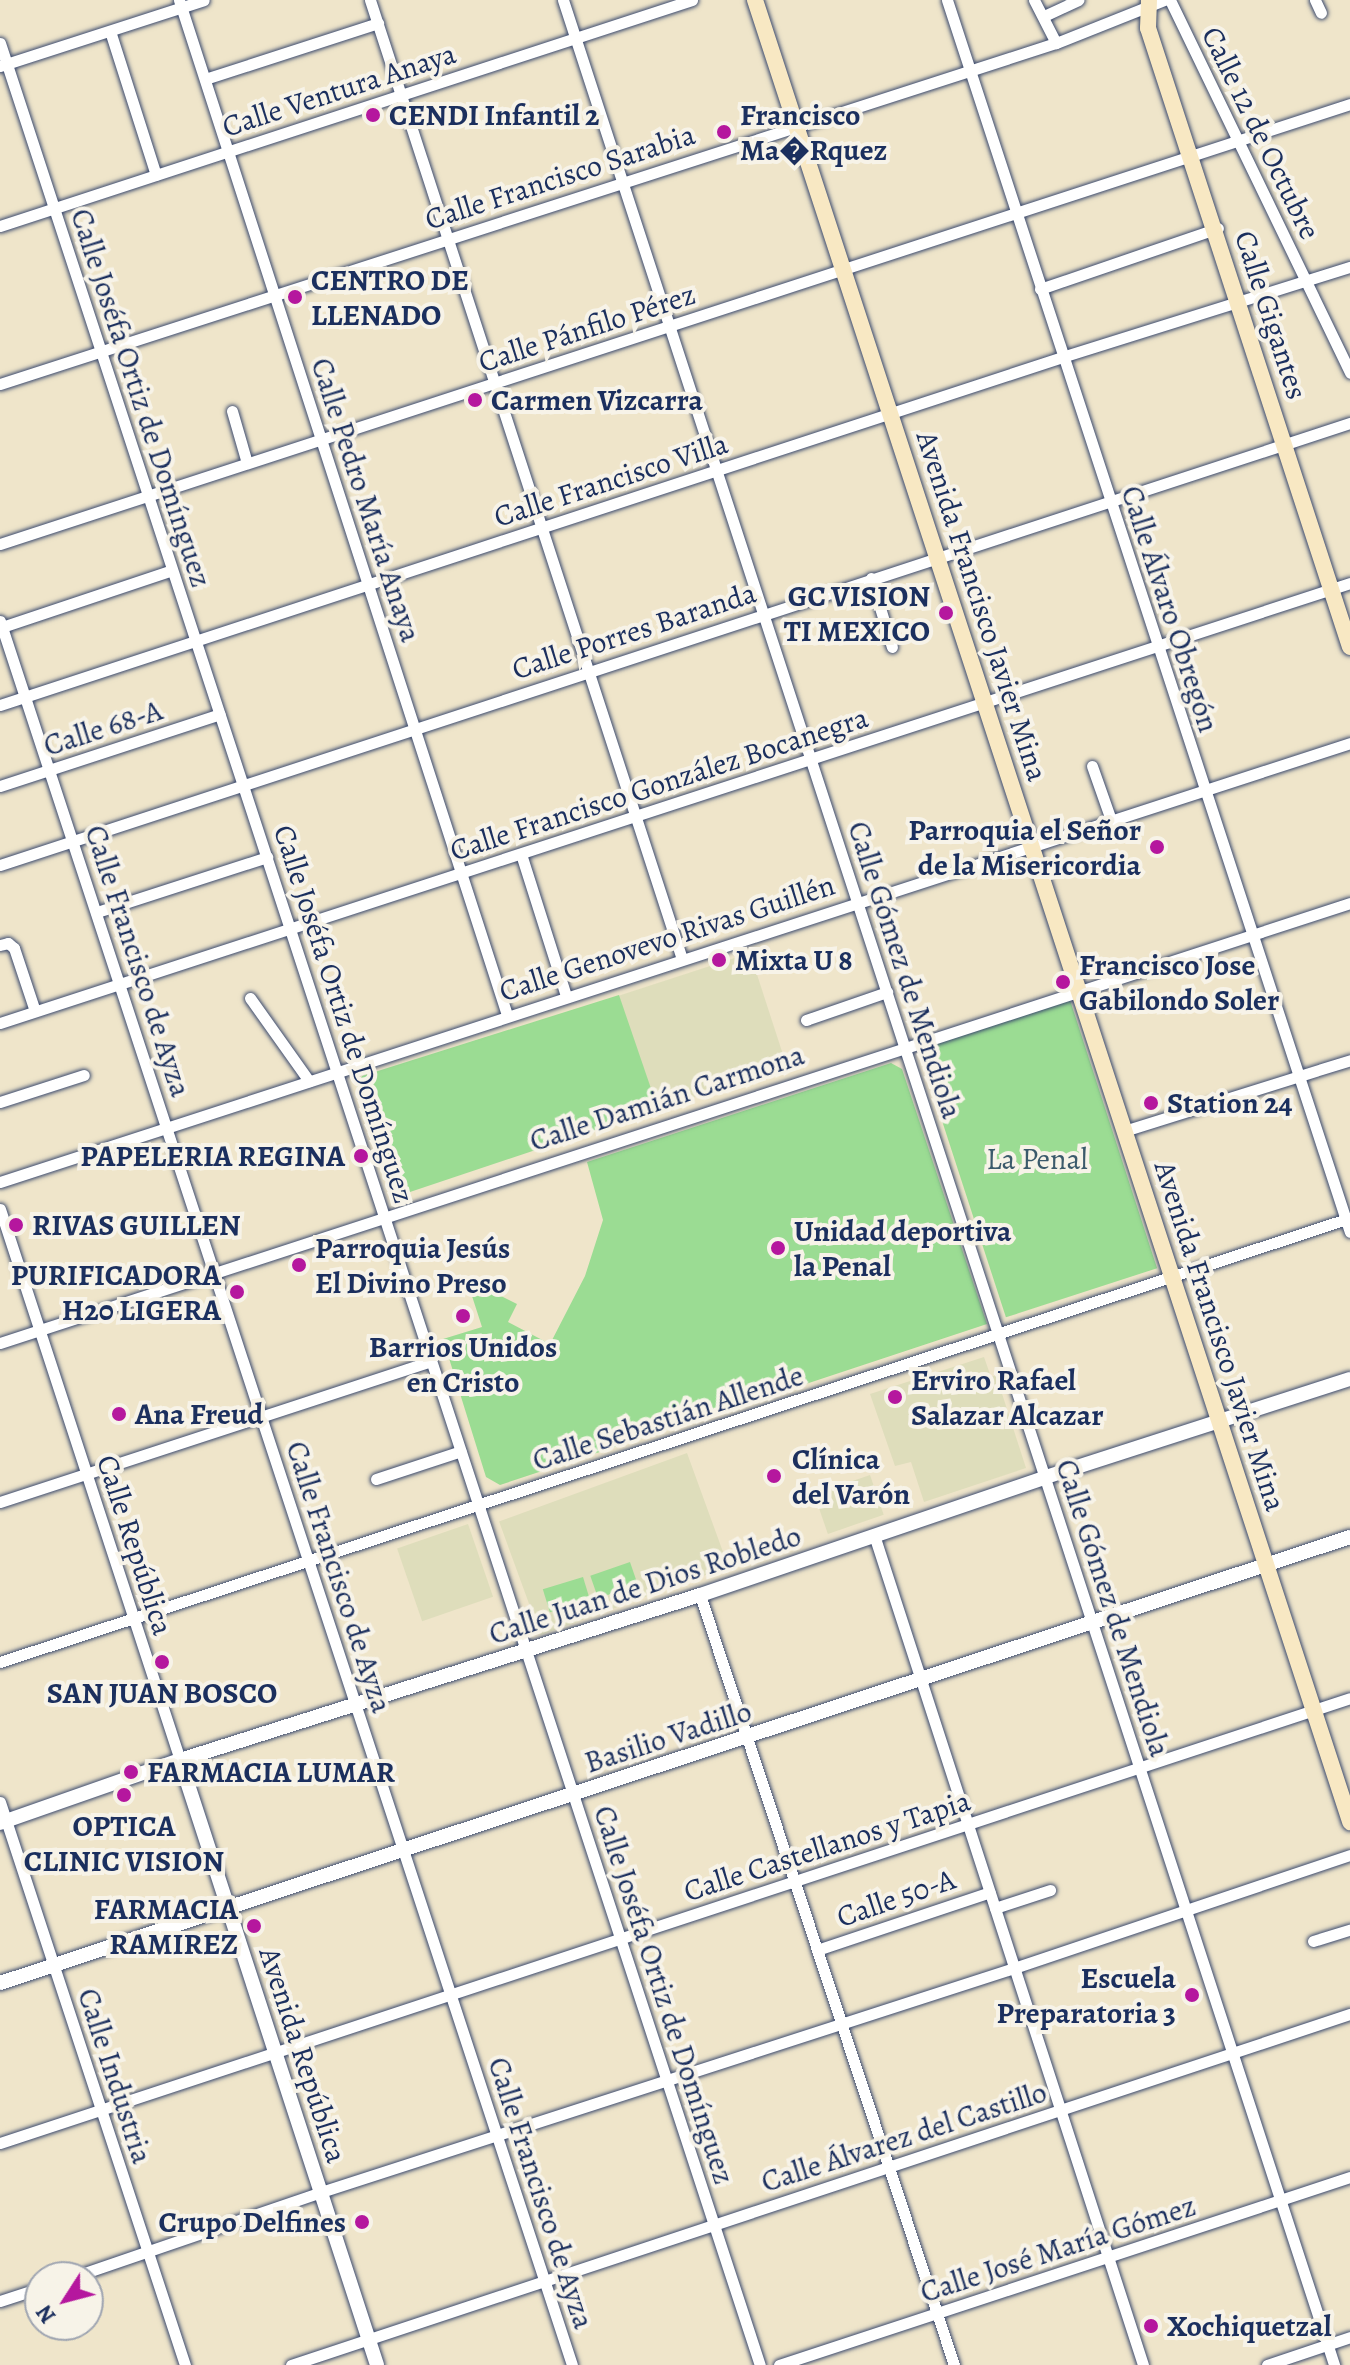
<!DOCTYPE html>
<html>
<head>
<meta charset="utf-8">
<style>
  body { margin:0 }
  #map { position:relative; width:1350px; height:2365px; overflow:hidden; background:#efe5ca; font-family:Alegreya,serif }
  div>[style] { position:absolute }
  .built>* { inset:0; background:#deddbb; transform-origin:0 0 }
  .green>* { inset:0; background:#9bdc93; transform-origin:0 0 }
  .roads { filter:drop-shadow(0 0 2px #3b4a6e) drop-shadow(0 0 2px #3b4a6e) }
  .minor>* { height:11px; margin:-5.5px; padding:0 5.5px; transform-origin:5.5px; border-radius:5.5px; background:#fff }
  .tertiary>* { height:14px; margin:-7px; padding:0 7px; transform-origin:7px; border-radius:7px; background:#fff }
  .secondary>* { height:16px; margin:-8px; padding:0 8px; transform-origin:8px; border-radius:8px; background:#f8e8c3 }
  .dots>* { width:22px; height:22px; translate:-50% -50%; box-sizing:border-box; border:4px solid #f7f3e8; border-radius:50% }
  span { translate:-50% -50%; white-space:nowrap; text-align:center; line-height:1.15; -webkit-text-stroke:8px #f7f3e8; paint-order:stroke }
  .street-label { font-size:30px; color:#1b2f5e }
  .poi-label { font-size:30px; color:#1b2f5e; font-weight:700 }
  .left { translate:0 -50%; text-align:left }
  .right { translate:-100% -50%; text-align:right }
  .park-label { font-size:30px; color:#3b5a6b }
  .north { position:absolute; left:24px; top:2261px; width:80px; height:80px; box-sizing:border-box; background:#f7f3e8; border:2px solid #9fa5b1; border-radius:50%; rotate:234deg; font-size:22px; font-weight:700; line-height:32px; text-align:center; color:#1b2f5e }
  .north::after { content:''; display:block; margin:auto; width:28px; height:36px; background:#b5179e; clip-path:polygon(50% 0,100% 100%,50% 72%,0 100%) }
</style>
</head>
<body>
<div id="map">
  <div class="built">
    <i style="left:750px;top:953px;width:120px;height:138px;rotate:72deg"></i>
    <i style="clip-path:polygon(984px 1357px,991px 1377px,996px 1375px,1026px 1468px,924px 1502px,911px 1462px,895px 1466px,870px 1394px)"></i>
    <i style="left:687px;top:1453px;width:121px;height:200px;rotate:70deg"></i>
    <i style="left:870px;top:1475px;width:42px;height:59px;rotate:71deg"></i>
    <i style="left:468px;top:1524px;width:77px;height:75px;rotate:71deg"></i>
  </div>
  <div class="green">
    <i style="clip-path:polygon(619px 995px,658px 1109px,404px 1194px,390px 1190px,357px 1087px,362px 1076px)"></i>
    <i style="left:1070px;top:1000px;width:282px;height:159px;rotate:72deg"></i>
    <i style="clip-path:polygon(891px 1063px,902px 1069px,987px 1324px,500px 1485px,486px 1477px,443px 1339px,482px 1327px,472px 1296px,489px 1290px,517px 1304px,508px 1322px,550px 1344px,585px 1276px,603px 1220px,587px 1162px)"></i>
    <i style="left:630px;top:1562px;width:24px;height:42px;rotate:71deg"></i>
    <i style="left:583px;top:1577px;width:24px;height:42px;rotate:73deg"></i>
  </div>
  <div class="roads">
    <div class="minor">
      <i style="left:179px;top:0;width:1067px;rotate:72.09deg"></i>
      <i style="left:370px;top:0;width:1008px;rotate:71.98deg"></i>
      <i style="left:563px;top:0;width:2488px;rotate:71.94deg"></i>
      <i style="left:947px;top:0;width:1296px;rotate:71.89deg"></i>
      <i style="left:1034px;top:0;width:48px;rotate:62.9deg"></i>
      <i style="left:1170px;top:0;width:414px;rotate:64.2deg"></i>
      <i style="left:1315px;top:0;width:14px;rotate:65deg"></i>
      <i style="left:1044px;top:16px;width:38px;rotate:-25deg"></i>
      <i style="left:110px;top:31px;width:151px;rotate:72.3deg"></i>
      <i style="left:0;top:43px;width:2443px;rotate:71.88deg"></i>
      <i style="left:0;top:66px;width:214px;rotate:-17.9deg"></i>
      <i style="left:205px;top:79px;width:182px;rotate:-17.9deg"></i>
      <i style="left:0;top:226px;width:728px;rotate:-18.09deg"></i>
      <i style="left:1040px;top:289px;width:188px;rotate:-18.9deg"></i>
      <i style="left:0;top:384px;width:1110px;rotate:-17.9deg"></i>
      <i style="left:1056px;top:43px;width:116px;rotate:-21.7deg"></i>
      <i style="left:232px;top:411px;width:54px;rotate:73.9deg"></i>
      <i style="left:0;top:544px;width:1420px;rotate:-18.05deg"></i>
      <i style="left:871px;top:578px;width:72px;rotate:73.1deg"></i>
      <i style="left:0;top:621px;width:1835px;rotate:71.84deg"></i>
      <i style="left:2px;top:627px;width:179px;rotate:-18.5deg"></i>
      <i style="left:0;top:705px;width:1118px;rotate:-18.14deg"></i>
      <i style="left:1062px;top:357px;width:302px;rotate:-17.4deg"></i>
      <i style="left:1092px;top:766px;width:57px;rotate:70.6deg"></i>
      <i style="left:0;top:786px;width:231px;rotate:-18.1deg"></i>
      <i style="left:521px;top:854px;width:149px;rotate:72.4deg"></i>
      <i style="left:0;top:865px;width:1421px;rotate:-18.13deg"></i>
      <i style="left:97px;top:912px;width:179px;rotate:-17.9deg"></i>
      <i style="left:0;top:945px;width:8px;rotate:-14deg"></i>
      <i style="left:8px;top:943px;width:8px;rotate:40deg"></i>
      <i style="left:14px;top:948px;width:66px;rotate:71.6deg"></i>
      <i style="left:250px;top:998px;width:102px;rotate:54.6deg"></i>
      <i style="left:806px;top:1020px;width:86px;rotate:-19.1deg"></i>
      <i style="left:0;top:1023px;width:1420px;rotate:-18.05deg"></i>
      <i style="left:0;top:1102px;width:88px;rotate:-17.8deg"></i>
      <i style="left:1124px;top:1131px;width:237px;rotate:-17.4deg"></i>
      <i style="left:0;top:1182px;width:1420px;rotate:-18.01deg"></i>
      <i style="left:0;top:1209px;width:580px;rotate:71.91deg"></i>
      <i style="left:0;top:1343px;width:1420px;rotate:-18.05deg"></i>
      <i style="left:376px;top:1479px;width:89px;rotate:-18.2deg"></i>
      <i style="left:0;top:1502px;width:453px;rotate:-18.1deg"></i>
      <i style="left:875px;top:1538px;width:869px;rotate:72.04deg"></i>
      <i style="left:700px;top:1595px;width:811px;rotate:71.74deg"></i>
      <i style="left:0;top:1662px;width:1421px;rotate:-18.21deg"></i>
      <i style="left:0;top:1802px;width:593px;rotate:71.81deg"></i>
      <i style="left:995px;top:1908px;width:58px;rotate:-18.1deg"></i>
      <i style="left:1313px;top:1941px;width:39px;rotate:-17deg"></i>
      <i style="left:817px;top:1950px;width:182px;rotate:-18.5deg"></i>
      <i style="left:0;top:2143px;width:1421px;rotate:-18.24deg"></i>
      <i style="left:73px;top:2277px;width:262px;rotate:-18.9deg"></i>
      <i style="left:321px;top:2192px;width:728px;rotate:-17.91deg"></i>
      <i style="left:1014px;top:1968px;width:354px;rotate:-18.6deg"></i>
      <i style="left:0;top:2301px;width:42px;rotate:-18deg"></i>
      <i style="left:291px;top:2365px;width:1116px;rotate:-18.34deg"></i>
      <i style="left:779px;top:2365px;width:601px;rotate:-18.22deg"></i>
      <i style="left:1267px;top:2365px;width:88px;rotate:-18.6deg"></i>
    </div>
    <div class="tertiary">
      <i style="left:180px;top:1760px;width:636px;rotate:71.96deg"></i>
      <i style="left:0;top:1823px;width:191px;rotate:-19.3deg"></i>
      <i style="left:180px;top:1760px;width:546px;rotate:-17.6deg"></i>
      <i style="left:700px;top:1595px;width:366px;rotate:-18.8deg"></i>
      <i style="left:1046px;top:1477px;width:319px;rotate:-17.9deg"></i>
      <i style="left:0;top:1983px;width:1422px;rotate:-18.28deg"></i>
    </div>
    <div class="secondary">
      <i style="left:755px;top:0;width:1917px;rotate:71.91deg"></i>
      <i style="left:1149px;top:0;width:28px;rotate:92deg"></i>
      <i style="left:1148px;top:28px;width:651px;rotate:71.93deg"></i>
    </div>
  </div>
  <div class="dots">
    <i style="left:373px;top:115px;background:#b5179e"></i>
    <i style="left:724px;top:132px;background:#b5179e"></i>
    <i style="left:295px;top:297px;background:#b5179e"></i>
    <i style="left:475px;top:400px;background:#b5179e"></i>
    <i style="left:946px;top:613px;background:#b5179e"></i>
    <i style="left:1157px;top:847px;background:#b5179e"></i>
    <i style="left:719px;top:960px;background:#b5179e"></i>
    <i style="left:1063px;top:982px;background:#b5179e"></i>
    <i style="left:1151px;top:1103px;background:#b5179e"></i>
    <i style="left:361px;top:1156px;background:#b5179e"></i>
    <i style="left:16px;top:1225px;background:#b5179e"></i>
    <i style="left:778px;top:1248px;background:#b5179e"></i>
    <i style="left:299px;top:1265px;background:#b5179e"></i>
    <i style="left:237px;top:1292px;background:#b5179e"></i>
    <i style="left:463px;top:1316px;background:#b5179e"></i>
    <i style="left:895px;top:1397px;background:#b5179e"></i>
    <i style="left:119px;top:1414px;background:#b5179e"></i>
    <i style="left:774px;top:1476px;background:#b5179e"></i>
    <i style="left:162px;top:1662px;background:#b5179e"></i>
    <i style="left:131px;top:1772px;background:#b5179e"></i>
    <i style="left:124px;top:1795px;background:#b5179e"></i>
    <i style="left:254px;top:1926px;background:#b5179e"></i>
    <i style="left:1192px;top:1995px;background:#b5179e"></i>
    <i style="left:362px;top:2222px;background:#b5179e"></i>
    <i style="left:1151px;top:2326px;background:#b5179e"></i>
  </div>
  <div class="street-label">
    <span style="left:339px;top:90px;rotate:-18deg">Calle Ventura Anaya</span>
    <span style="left:1261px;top:133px;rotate:64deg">Calle 12 de Octubre</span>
    <span style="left:560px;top:177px;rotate:-18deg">Calle Francisco Sarabia</span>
    <span style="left:1271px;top:315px;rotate:72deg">Calle Gigantes</span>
    <span style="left:587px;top:328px;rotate:-18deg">Calle Pánfilo Pérez</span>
    <span style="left:141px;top:398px;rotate:72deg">Calle Joséfa Ortiz de Domínguez</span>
    <span style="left:611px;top:480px;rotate:-18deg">Calle Francisco Villa</span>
    <span style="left:366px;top:500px;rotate:72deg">Calle Pedro María Anaya</span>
    <span style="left:982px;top:606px;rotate:72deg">Avenida Francisco Javier Mina</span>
    <span style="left:1170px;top:609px;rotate:72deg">Calle Álvaro Obregón</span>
    <span style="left:634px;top:631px;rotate:-18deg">Calle Porres Baranda</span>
    <span style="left:103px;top:728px;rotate:-18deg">Calle 68-A</span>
    <span style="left:659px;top:784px;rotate:-18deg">Calle Francisco González Bocanegra</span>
    <span style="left:667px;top:938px;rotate:-18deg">Calle Genovevo Rivas Guillén</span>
    <span style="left:138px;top:961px;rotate:72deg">Calle Francisco de Ayza</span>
    <span style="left:905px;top:970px;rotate:72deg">Calle Gómez de Mendiola</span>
    <span style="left:344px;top:1014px;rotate:72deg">Calle Joséfa Ortiz de Domínguez</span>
    <span style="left:667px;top:1098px;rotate:-18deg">Calle Damián Carmona</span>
    <span style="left:1220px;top:1336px;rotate:72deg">Avenida Francisco Javier Mina</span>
    <span style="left:668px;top:1418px;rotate:-18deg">Calle Sebastián Allende</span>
    <span style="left:135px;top:1545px;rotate:72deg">Calle República</span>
    <span style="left:339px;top:1577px;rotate:72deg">Calle Francisco de Ayza</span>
    <span style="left:645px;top:1585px;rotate:-18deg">Calle Juan de Dios Robledo</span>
    <span style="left:1113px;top:1608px;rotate:72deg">Calle Gómez de Mendiola</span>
    <span style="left:668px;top:1737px;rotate:-18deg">Basilio Vadillo</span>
    <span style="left:827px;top:1846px;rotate:-18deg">Calle Castellanos y Tapia</span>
    <span style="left:896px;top:1898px;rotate:-19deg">Calle 50-A</span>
    <span style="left:664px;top:1995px;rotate:72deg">Calle Joséfa Ortiz de Domínguez</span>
    <span style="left:303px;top:2055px;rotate:72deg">Avenida República</span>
    <span style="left:115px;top:2076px;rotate:72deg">Calle Industria</span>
    <span style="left:904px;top:2137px;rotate:-18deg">Calle Álvarez del Castillo</span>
    <span style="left:541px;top:2193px;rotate:72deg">Calle Francisco de Ayza</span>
    <span style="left:1058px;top:2249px;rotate:-18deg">Calle José María Gómez</span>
  </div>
  <div class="poi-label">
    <span class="left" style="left:389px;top:115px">CENDI Infantil 2</span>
    <span class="left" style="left:740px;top:132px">Francisco<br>Ma�Rquez</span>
    <span class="left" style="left:311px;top:297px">CENTRO DE<br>LLENADO</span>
    <span class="left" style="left:491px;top:400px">Carmen Vizcarra</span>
    <span class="right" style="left:930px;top:613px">GC VISION<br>TI MEXICO</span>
    <span class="right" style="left:1141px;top:847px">Parroquia el Señor<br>de la Misericordia</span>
    <span class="left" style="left:735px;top:960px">Mixta U 8</span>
    <span class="left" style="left:1079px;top:982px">Francisco Jose<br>Gabilondo Soler</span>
    <span class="left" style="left:1167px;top:1103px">Station 24</span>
    <span class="right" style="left:345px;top:1156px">PAPELERIA REGINA</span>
    <span class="left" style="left:32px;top:1225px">RIVAS GUILLEN</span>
    <span class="left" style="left:794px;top:1248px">Unidad deportiva<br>la Penal</span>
    <span class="left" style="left:315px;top:1265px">Parroquia Jesús<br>El Divino Preso</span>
    <span class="right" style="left:221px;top:1292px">PURIFICADORA<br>H20 LIGERA</span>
    <span style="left:463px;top:1364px">Barrios Unidos<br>en Cristo</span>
    <span class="left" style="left:911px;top:1397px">Erviro Rafael<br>Salazar Alcazar</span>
    <span class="left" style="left:135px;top:1414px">Ana Freud</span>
    <span class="left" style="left:792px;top:1476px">Clínica<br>del Varón</span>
    <span style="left:162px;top:1693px">SAN JUAN BOSCO</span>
    <span class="left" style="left:147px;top:1772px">FARMACIA LUMAR</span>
    <span style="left:124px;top:1843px">OPTICA<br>CLINIC VISION</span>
    <span class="right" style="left:238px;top:1926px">FARMACIA<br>RAMIREZ</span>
    <span class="right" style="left:1176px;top:1995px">Escuela<br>Preparatoria 3</span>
    <span class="right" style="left:346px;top:2222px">Crupo Delfines</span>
    <span class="left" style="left:1167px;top:2326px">Xochiquetzal</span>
  </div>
  <div class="park-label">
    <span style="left:1037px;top:1159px">La Penal</span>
  </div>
  <div class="north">N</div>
</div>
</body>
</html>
